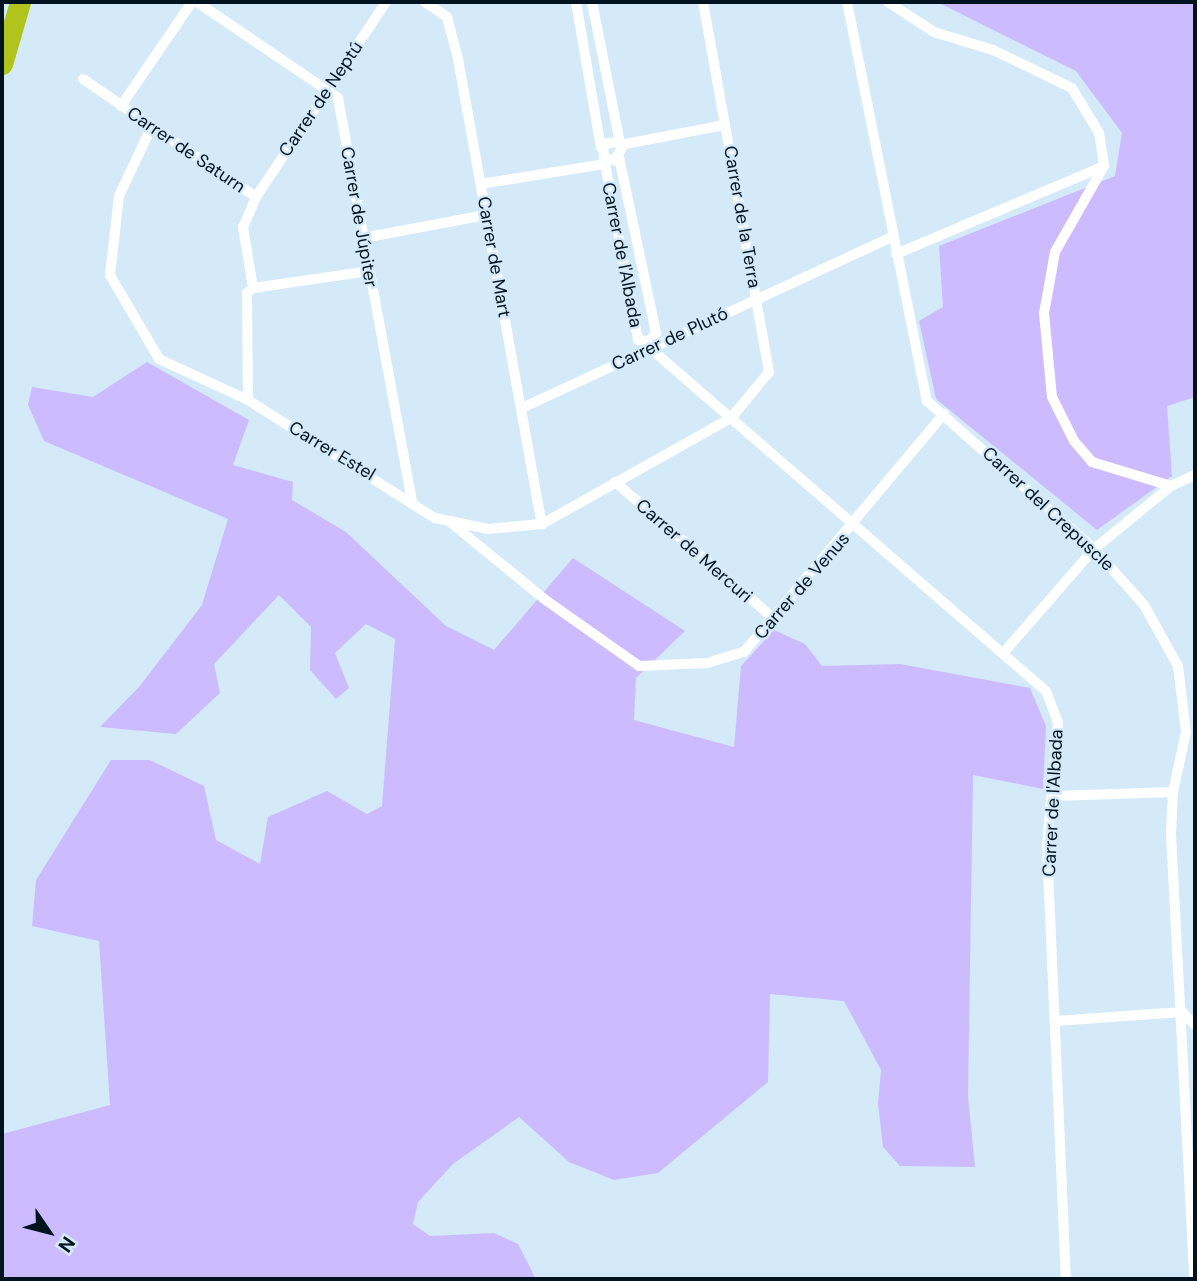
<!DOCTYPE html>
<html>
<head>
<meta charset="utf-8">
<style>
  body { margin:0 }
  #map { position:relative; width:1197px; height:1281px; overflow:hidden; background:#d4eaf9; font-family:"DM Sans",sans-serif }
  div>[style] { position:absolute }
  .green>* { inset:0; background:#cdbbff }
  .minor>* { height:10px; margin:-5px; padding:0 5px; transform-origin:5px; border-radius:5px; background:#fff }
  .motorway>* { height:21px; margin:-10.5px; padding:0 10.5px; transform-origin:10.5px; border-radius:10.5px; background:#b1c41b }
  span { translate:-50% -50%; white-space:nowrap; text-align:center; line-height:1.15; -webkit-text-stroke:5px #d4eaf9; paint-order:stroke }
  .street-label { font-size:18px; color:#00131f }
  .frame { position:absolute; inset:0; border:4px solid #00131f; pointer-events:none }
  .north { position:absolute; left:14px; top:1197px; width:70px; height:70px; -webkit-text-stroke:5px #d4eaf9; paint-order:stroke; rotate:125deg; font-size:19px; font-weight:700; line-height:28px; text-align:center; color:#00131f }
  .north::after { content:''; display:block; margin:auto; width:24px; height:32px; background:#00131f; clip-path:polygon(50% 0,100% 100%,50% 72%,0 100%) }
</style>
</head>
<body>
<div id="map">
  <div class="green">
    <i style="clip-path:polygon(937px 2px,1195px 2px,1195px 397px,1167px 406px,1172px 476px,1097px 530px,936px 399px,919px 321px,943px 307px,939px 246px,1115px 176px,1122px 133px,1076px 71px)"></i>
    <i style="clip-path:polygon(147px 362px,249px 420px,233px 465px,293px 482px,292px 500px,346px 532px,446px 626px,494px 650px,573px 558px,685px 631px,636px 678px,634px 720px,734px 747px,741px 666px,774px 630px,805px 644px,822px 666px,900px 664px,1030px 688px,1046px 726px,1043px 789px,973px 775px,968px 1097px,975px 1167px,900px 1166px,883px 1147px,878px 1104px,881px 1070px,844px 1001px,770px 994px,768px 1082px,658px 1173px,614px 1180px,569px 1162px,519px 1117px,453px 1164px,418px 1202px,413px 1224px,430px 1236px,494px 1233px,518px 1244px,536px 1279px,2px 1279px,2px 1134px,110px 1105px,99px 941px,32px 926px,36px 880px,111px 760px,150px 760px,204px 786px,216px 840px,260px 864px,268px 817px,327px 791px,367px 814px,382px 806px,395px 639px,366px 624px,335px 653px,349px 688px,336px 699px,310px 670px,311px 627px,279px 595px,214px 664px,220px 693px,176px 734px,100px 727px,139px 687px,202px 605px,228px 519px,44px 441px,28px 405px,32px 387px,93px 397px)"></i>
  </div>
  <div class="minor">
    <i style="left:197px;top:2px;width:171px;rotate:34.2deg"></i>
    <i style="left:338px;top:98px;width:411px;rotate:79.6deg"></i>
    <i style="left:425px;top:2px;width:27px;rotate:34deg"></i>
    <i style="left:447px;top:17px;width:43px;rotate:75.3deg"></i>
    <i style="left:458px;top:59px;width:473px;rotate:79.8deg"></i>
    <i style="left:576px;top:2px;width:148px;rotate:80.3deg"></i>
    <i style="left:592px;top:2px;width:150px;rotate:78.8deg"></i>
    <i style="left:621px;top:149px;width:13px;rotate:119deg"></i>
    <i style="left:615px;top:160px;width:11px;rotate:-170deg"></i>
    <i style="left:604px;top:158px;width:14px;rotate:-94deg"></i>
    <i style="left:603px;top:144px;width:14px;rotate:-8deg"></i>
    <i style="left:847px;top:2px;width:407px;rotate:78.7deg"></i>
    <i style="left:927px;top:401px;width:223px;rotate:41.5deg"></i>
    <i style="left:1094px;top:549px;width:75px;rotate:48.2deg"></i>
    <i style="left:1144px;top:605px;width:70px;rotate:60.9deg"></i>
    <i style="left:1178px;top:666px;width:66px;rotate:83.1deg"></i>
    <i style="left:1186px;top:732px;width:61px;rotate:102.2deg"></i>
    <i style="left:1173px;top:792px;width:42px;rotate:92.7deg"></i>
    <i style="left:1171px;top:834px;width:446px;rotate:87deg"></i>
    <i style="left:888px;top:2px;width:55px;rotate:33.1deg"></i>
    <i style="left:934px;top:32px;width:62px;rotate:17deg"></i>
    <i style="left:993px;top:50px;width:88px;rotate:25.7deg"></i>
    <i style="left:1072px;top:88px;width:52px;rotate:59deg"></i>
    <i style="left:1099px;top:133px;width:33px;rotate:81deg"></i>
    <i style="left:1104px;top:166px;width:99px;rotate:119.7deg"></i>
    <i style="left:1055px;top:252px;width:62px;rotate:100.2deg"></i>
    <i style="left:1044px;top:313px;width:84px;rotate:84.6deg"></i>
    <i style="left:1052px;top:397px;width:49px;rotate:63.4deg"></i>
    <i style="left:1074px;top:441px;width:28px;rotate:49deg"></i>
    <i style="left:1092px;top:462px;width:83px;rotate:16.9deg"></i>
    <i style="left:1171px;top:486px;width:26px;rotate:-25deg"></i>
    <i style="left:83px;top:79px;width:209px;rotate:34.3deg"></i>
    <i style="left:256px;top:197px;width:33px;rotate:113deg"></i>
    <i style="left:243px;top:227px;width:62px;rotate:80.7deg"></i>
    <i style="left:253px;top:288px;width:8px;rotate:140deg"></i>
    <i style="left:247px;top:293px;width:107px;rotate:89.5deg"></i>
    <i style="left:121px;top:106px;width:126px;rotate:-55.7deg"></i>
    <i style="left:151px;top:128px;width:75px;rotate:115.2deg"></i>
    <i style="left:119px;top:196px;width:80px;rotate:96.5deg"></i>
    <i style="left:110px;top:275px;width:97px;rotate:59.7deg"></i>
    <i style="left:159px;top:359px;width:98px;rotate:24.7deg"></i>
    <i style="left:248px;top:400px;width:221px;rotate:32.3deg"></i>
    <i style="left:435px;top:518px;width:54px;rotate:11.7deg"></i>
    <i style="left:488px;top:529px;width:54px;rotate:-5.3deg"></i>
    <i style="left:542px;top:524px;width:217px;rotate:-29.3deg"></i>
    <i style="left:731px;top:418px;width:60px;rotate:-50.4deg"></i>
    <i style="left:769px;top:372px;width:376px;rotate:-100.1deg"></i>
    <i style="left:620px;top:145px;width:107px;rotate:-10.8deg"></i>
    <i style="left:619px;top:157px;width:180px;rotate:78.1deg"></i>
    <i style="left:656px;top:333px;width:11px;rotate:131deg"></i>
    <i style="left:604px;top:158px;width:185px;rotate:79.4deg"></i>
    <i style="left:638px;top:340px;width:11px;rotate:5deg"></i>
    <i style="left:481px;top:184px;width:126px;rotate:-9.2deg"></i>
    <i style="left:256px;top:197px;width:234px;rotate:-56.3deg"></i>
    <i style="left:363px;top:238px;width:125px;rotate:-10.6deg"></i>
    <i style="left:896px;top:254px;width:226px;rotate:-22.9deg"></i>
    <i style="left:253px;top:288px;width:117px;rotate:-8.3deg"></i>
    <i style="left:649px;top:341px;width:8px;rotate:76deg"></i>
    <i style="left:651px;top:349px;width:522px;rotate:40.89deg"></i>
    <i style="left:1046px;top:691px;width:33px;rotate:69deg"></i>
    <i style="left:1058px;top:722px;width:124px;rotate:95.1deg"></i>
    <i style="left:1047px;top:846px;width:433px;rotate:87.5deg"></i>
    <i style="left:524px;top:407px;width:405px;rotate:-24.8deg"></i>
    <i style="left:615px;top:482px;width:210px;rotate:40.7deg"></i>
    <i style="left:450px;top:522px;width:125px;rotate:39.2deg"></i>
    <i style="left:547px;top:601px;width:113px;rotate:35.2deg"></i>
    <i style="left:639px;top:666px;width:68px;rotate:-2.5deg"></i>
    <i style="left:707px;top:663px;width:39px;rotate:-17deg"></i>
    <i style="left:744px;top:652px;width:311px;rotate:-50deg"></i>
    <i style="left:1005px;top:651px;width:135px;rotate:-48.9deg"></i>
    <i style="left:1094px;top:549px;width:99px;rotate:-39.3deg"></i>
    <i style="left:1055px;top:796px;width:118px;rotate:-1.9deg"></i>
    <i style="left:1056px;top:1021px;width:126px;rotate:-4.1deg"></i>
    <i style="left:1182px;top:1012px;width:18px;rotate:45deg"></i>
  </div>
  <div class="motorway">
    <i style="left:2px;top:64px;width:65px;rotate:-73.8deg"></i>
  </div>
  <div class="street-label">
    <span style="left:321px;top:99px;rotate:-56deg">Carrer de Neptú</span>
    <span style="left:186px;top:150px;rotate:34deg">Carrer de Saturn</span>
    <span style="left:359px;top:217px;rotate:80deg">Carrer de Júpiter</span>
    <span style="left:742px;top:217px;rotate:80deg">Carrer de la Terra</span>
    <span style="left:622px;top:255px;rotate:79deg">Carrer de l'Albada</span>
    <span style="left:494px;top:257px;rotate:80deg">Carrer de Mart</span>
    <span style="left:670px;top:339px;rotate:-25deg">Carrer de Plutó</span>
    <span style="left:332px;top:451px;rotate:31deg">Carrer Estel</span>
    <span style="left:1048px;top:509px;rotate:43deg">Carrer del Crepuscle</span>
    <span style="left:694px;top:551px;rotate:41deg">Carrer de Mercuri</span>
    <span style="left:802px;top:586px;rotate:-49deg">Carrer de Venus</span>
    <span style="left:1053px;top:803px;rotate:-87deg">Carrer de l'Albada</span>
  </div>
  <div class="frame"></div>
  <div class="north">N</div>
</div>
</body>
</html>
